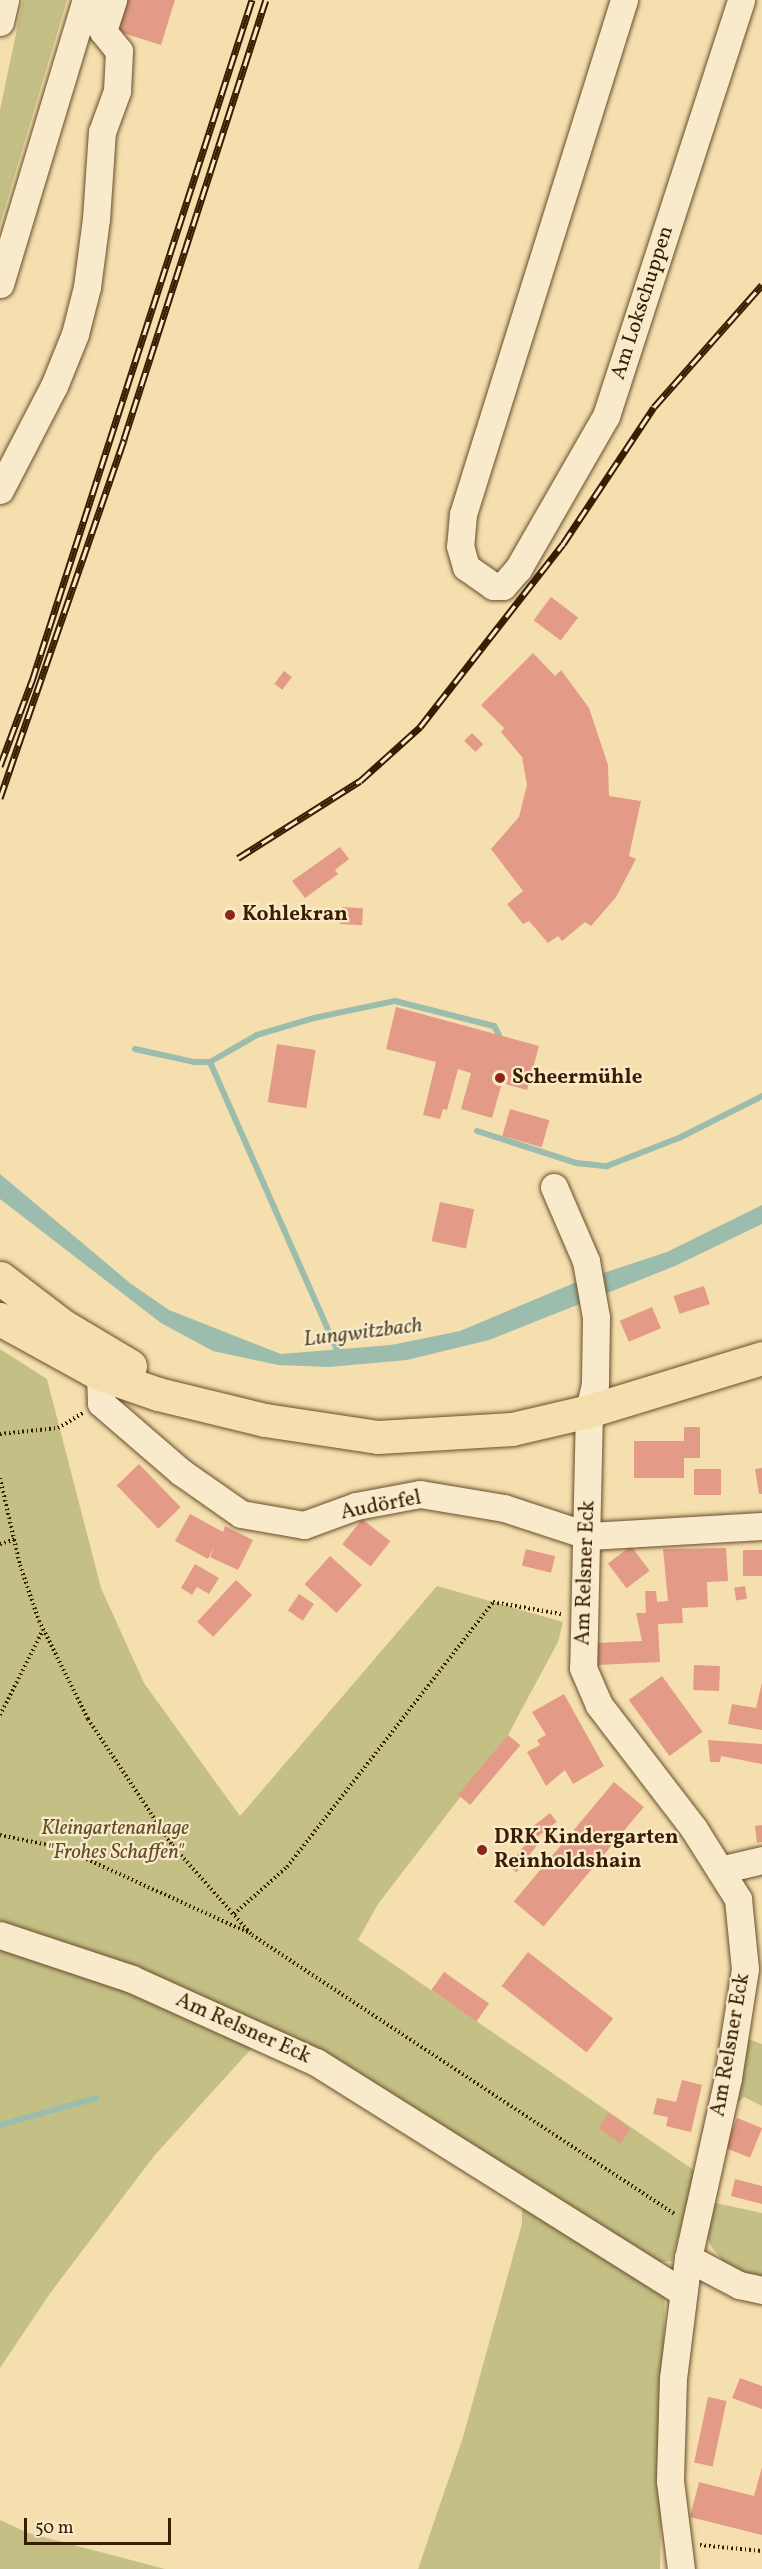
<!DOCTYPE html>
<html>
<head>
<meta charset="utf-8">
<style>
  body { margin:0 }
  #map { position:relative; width:762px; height:2569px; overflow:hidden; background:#f5dfae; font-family:Vollkorn,serif }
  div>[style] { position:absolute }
  .green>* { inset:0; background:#c4c085 }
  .water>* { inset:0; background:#9cbcae }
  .stream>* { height:6px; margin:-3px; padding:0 3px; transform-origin:3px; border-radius:3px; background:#9cbcae }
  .building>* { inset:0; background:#e39b87; transform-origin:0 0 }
  .path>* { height:4px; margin-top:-2px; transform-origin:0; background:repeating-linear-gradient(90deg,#391d01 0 1.5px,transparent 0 4.5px) }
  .roads { filter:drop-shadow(0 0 2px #684e2c) drop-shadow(0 0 2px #684e2c) }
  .minor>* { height:27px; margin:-13.5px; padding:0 13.5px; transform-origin:13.5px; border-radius:13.5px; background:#f8eaca }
  .major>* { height:33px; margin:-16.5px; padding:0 16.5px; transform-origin:16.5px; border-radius:16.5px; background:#f5dfae }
  .rail>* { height:7px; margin-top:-3.5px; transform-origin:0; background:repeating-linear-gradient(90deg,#f8eaca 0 14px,#391d01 0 28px); box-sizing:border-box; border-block:2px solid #391d01 }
  .dots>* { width:16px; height:16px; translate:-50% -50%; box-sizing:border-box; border:3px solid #f8eaca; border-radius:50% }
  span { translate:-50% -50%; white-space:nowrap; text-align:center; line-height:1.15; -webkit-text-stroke:4.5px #f8eaca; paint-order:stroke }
  .street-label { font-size:21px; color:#391d01 }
  .poi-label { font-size:21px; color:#391d01; font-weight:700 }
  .left { translate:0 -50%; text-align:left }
  .park-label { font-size:21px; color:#634e29; font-style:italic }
  .water-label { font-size:22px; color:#574d35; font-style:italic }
  .scale { position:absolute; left:24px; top:2518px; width:147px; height:27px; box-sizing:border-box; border:3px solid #391d01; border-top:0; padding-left:8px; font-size:18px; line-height:21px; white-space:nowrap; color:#391d01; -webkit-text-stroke:4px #f8eaca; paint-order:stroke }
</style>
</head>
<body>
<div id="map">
  <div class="green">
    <i style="clip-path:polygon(23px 0,67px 0,0 224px,0 110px)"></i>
    <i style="clip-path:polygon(0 1349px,47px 1379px,101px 1588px,144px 1683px,240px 1816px,437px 1586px,563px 1622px,558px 1642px,508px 1735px,378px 1904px,358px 1940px,695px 2171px,672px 2261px,651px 2263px,320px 2053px,0 1924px)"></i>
    <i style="clip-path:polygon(0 1946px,124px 1988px,252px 2048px,154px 2156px,51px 2292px,0 2368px)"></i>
    <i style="clip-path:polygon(745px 2038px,762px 2044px,762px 2106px,744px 2097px,735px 2105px)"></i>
    <i style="clip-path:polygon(711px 2202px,762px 2213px,762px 2276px,751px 2276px,724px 2262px,712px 2248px,706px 2235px)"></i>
    <i style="clip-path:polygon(522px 2207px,665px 2294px,660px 2569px,418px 2569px,463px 2437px,522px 2224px)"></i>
    <i style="clip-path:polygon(0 2520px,28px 2533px,165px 2569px,0 2569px)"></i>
  </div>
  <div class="water">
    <i style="clip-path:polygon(0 1174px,130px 1283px,169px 1310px,281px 1354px,391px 1345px,460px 1331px,579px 1281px,667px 1252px,762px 1205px,762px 1224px,675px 1266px,489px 1340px,407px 1360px,329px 1367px,278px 1365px,213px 1351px,161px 1323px,0 1199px)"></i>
  </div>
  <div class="stream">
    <i style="left:135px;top:1049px;width:60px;rotate:12.4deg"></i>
    <i style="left:194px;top:1062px;width:16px"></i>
    <i style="left:210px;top:1062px;width:54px;rotate:-29.9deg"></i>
    <i style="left:257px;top:1035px;width:59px;rotate:-16.6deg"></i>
    <i style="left:314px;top:1018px;width:83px;rotate:-11.9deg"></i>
    <i style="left:395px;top:1001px;width:102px;rotate:14.2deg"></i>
    <i style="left:494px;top:1026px;width:10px;rotate:61deg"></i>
    <i style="left:210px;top:1062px;width:322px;rotate:66.2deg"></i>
    <i style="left:477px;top:1131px;width:104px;rotate:17.9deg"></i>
    <i style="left:576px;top:1163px;width:31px;rotate:6deg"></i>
    <i style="left:607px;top:1166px;width:77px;rotate:-21.3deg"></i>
    <i style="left:679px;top:1138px;width:93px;rotate:-26.8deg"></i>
    <i style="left:0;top:2125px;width:100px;rotate:-15.7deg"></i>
  </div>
  <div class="building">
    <i style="clip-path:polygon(116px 0,175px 0,161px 45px,107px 28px)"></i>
    <i style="left:551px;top:597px;width:34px;height:29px;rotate:37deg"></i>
    <i style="clip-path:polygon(533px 653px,555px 676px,561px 670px,589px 708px,608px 765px,609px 796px,641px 801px,629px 856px,636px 859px,616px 897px,591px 926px,585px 922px,562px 941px,558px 936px,548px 943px,529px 921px,523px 924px,507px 904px,523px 891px,491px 849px,519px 817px,527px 785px,522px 757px,501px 732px,504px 728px,481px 705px)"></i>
    <i style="left:284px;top:671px;width:10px;height:16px;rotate:37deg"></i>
    <i style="left:472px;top:733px;width:16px;height:11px;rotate:45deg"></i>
    <i style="clip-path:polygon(340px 847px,349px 859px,335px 870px,338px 874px,305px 898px,292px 881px)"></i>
    <i style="left:341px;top:907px;width:22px;height:17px;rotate:3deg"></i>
    <i style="clip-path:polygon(396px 1007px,539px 1046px,527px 1090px,502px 1083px,492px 1118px,461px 1109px,471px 1073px,458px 1069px,447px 1110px,443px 1109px,440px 1119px,423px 1115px,436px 1062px,386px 1049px)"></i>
    <i style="left:277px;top:1044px;width:39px;height:59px;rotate:9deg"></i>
    <i style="left:510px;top:1109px;width:41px;height:28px;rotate:16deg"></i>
    <i style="left:440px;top:1202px;width:35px;height:40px;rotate:12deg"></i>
    <i style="left:704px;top:1286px;width:19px;height:32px;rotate:72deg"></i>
    <i style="left:652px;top:1307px;width:23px;height:35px;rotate:67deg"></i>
    <i style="clip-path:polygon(684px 1427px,700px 1427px,700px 1458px,684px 1458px,684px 1478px,634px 1478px,634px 1441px,684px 1441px)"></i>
    <i style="left:139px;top:1464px;width:60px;height:31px;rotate:46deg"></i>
    <i style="clip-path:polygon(762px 1468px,762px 1494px,759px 1494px,755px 1469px)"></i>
    <i style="left:694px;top:1469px;width:27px;height:26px"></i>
    <i style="clip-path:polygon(190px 1514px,223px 1532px,225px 1526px,253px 1540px,238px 1570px,210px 1557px,215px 1545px,208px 1559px,175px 1541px)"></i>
    <i style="left:362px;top:1519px;width:36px;height:32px;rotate:38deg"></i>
    <i style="left:631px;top:1546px;width:31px;height:29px;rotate:53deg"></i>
    <i style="clip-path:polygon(726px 1548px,728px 1581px,707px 1582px,708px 1607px,682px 1608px,683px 1623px,658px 1624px,660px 1662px,597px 1665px,596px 1643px,642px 1641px,636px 1613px,646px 1613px,645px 1591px,656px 1591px,657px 1602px,668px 1601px,663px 1549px)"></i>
    <i style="left:526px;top:1549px;width:30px;height:17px;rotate:14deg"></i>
    <i style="left:762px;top:1550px;width:26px;height:19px;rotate:90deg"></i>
    <i style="left:330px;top:1556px;width:43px;height:38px;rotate:42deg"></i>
    <i style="clip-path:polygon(195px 1564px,219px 1578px,209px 1594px,197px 1587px,192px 1595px,181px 1588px)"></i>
    <i style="left:236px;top:1580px;width:22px;height:57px;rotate:43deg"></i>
    <i style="left:745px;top:1586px;width:13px;height:11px;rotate:81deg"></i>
    <i style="left:299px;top:1594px;width:18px;height:20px;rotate:34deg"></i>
    <i style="left:694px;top:1665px;width:26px;height:25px;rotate:2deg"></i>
    <i style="left:662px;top:1676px;width:69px;height:41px;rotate:54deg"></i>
    <i style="clip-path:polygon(762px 1682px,762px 1730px,728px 1724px,732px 1704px,756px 1708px)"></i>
    <i style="clip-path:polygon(564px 1694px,604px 1766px,573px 1784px,565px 1770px,546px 1786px,527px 1752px,540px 1745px,537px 1740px,546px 1735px,532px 1712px)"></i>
    <i style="left:508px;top:1735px;width:16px;height:78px;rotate:40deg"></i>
    <i style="clip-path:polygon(708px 1740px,762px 1744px,762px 1764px,721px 1756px,720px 1762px,710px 1762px)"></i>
    <i style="left:614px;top:1782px;width:39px;height:156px;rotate:40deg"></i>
    <i style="left:550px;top:1813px;width:11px;height:24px;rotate:52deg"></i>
    <i style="clip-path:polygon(762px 1825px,762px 1842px,757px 1843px,755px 1826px)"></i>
    <i style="left:532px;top:1835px;width:10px;height:39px;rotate:37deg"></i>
    <i style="left:528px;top:1952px;width:108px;height:43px;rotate:38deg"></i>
    <i style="left:444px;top:1972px;width:55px;height:22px;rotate:35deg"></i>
    <i style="clip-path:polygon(682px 2080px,702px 2085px,691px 2132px,666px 2126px,668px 2117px,653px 2114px,657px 2098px,676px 2102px)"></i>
    <i style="left:609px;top:2113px;width:27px;height:18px;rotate:36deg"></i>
    <i style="left:737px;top:2118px;width:27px;height:32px;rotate:22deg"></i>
    <i style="clip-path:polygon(735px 2179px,762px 2186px,762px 2204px,731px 2196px)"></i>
    <i style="clip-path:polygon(740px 2378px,762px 2386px,762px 2409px,732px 2398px)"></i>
    <i style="left:708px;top:2397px;width:19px;height:67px;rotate:12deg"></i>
    <i style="clip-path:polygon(762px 2467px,762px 2535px,690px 2517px,699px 2482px,754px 2496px)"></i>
  </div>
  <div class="path">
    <i style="left:0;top:1434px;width:58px;rotate:-5.9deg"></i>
    <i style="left:58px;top:1428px;width:29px;rotate:-31deg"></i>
    <i style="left:0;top:1478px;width:89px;rotate:77.1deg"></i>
    <i style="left:20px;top:1565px;width:59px;rotate:71.3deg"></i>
    <i style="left:39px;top:1621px;width:110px;rotate:63.4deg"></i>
    <i style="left:88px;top:1719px;width:151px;rotate:56.3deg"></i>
    <i style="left:172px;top:1845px;width:120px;rotate:48.4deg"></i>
    <i style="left:252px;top:1935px;width:508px;rotate:33.44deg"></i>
    <i style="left:0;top:1544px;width:16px;rotate:-18deg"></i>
    <i style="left:0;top:1715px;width:95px;rotate:-63.2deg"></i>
    <i style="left:0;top:1835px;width:63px;rotate:11.8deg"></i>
    <i style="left:62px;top:1848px;width:205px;rotate:24.4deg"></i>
    <i style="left:234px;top:1914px;width:71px;rotate:-41.6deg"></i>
    <i style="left:287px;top:1867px;width:336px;rotate:-52.1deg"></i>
    <i style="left:493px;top:1602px;width:69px;rotate:10deg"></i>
    <i style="left:700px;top:2545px;width:62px;rotate:5.5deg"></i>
  </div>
  <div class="roads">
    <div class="minor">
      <i style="left:624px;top:0;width:539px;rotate:107.39deg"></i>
      <i style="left:463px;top:514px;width:32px;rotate:95deg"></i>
      <i style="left:460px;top:546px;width:22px;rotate:74deg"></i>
      <i style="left:466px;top:567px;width:33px;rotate:35deg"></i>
      <i style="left:493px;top:586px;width:10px"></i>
      <i style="left:503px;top:586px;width:23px;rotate:-49deg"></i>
      <i style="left:518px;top:569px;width:177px;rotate:-60.1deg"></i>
      <i style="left:606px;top:416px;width:437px;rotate:-72deg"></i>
      <i style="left:0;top:22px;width:23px;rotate:-77deg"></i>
      <i style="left:0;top:284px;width:297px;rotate:-73.2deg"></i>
      <i style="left:0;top:490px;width:117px;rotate:-62.6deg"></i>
      <i style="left:54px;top:386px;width:56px;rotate:-68deg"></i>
      <i style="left:75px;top:334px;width:49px;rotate:-75.7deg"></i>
      <i style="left:87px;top:287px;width:69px;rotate:-82.5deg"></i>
      <i style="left:96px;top:219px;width:87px;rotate:-86.1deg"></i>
      <i style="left:102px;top:132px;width:44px;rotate:-69.9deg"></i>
      <i style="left:117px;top:91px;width:40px;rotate:-87.1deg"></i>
      <i style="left:119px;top:51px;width:26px;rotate:-129deg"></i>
      <i style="left:103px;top:31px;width:33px;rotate:-72deg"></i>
      <i style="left:554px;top:1187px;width:81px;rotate:66.6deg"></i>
      <i style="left:586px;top:1261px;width:57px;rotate:79.9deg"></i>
      <i style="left:596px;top:1317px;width:67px;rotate:90.9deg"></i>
      <i style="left:595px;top:1384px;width:28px;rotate:103deg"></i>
      <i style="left:589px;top:1411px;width:257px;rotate:91.3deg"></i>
      <i style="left:583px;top:1668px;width:40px;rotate:66.6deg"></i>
      <i style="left:599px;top:1705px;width:156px;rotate:52.5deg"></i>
      <i style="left:694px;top:1829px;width:83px;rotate:57.8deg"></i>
      <i style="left:738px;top:1899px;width:70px;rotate:84.3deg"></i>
      <i style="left:745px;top:1969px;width:110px;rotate:98.9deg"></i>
      <i style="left:728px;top:2078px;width:184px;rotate:102.5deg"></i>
      <i style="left:688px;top:2258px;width:121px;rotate:97.1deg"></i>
      <i style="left:673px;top:2378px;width:103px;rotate:91.7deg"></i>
      <i style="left:670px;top:2481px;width:89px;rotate:82.9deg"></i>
      <i style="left:100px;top:1374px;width:29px;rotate:88deg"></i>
      <i style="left:101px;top:1403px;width:106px;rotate:40.8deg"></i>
      <i style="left:181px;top:1472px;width:73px;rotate:35deg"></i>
      <i style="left:241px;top:1514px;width:64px;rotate:9.9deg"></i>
      <i style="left:304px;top:1525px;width:55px;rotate:-20.1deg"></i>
      <i style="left:356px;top:1506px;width:65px;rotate:-10.6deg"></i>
      <i style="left:420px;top:1494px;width:85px;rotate:9.5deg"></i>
      <i style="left:504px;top:1508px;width:89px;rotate:18.2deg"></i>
      <i style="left:589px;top:1536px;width:173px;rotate:-3.3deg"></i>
      <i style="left:720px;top:1870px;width:43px;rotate:-13.4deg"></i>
      <i style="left:0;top:1935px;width:139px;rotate:18.4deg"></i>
      <i style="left:132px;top:1979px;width:202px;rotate:24.3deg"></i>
      <i style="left:316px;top:2062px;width:432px;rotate:32.1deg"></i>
      <i style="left:688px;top:2258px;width:58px;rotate:27.9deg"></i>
      <i style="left:739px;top:2285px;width:24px;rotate:12deg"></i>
    </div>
    <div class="major">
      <i style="left:0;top:1278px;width:79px;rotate:37.3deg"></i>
      <i style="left:63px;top:1326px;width:78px;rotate:30.8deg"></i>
      <i style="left:0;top:1319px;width:114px;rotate:28.8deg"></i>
      <i style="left:100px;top:1374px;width:61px;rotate:19deg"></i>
      <i style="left:158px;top:1394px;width:110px;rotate:13.7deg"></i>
      <i style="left:265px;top:1420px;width:114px;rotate:8.6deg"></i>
      <i style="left:378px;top:1437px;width:134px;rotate:-3.4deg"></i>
      <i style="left:512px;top:1429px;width:79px;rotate:-13.2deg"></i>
      <i style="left:589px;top:1411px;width:181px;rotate:-17deg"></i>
    </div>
  </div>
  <div class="rail">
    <i style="left:0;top:766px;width:91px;rotate:-69.4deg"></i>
    <i style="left:32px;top:681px;width:716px;rotate:-72.1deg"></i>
    <i style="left:0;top:798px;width:380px;rotate:-70.9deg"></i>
    <i style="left:124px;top:439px;width:461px;rotate:-72.1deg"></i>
    <i style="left:238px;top:858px;width:144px;rotate:-32.3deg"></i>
    <i style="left:360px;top:781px;width:81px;rotate:-42deg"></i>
    <i style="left:420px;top:727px;width:232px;rotate:-52deg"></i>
    <i style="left:563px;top:544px;width:164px;rotate:-56.4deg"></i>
    <i style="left:654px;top:407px;width:163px;rotate:-48.5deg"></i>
  </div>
  <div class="dots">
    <i style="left:230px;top:915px;background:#8f2418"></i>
    <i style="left:500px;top:1078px;background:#8f2418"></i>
    <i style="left:482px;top:1850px;background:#8f2418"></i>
  </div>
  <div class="street-label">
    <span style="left:643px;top:303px;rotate:-72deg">Am Lokschuppen</span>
    <span style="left:381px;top:1506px;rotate:-11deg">Audörfel</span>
    <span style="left:586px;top:1573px;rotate:-88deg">Am Relsner Eck</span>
    <span style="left:243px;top:2029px;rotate:24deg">Am Relsner Eck</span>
    <span style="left:731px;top:2045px;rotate:-80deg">Am Relsner Eck</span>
  </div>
  <div class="poi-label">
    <span class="left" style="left:242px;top:915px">Kohlekran</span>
    <span class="left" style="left:512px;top:1078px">Scheermühle</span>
    <span class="left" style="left:494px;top:1850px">DRK Kindergarten<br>Reinholdshain</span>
  </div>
  <div class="park-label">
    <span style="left:115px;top:1841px">Kleingartenanlage<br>"Frohes Schaffen"</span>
  </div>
  <div class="water-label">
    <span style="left:363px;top:1333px;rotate:-7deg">Lungwitzbach</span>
  </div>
  <div class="scale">50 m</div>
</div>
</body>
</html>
